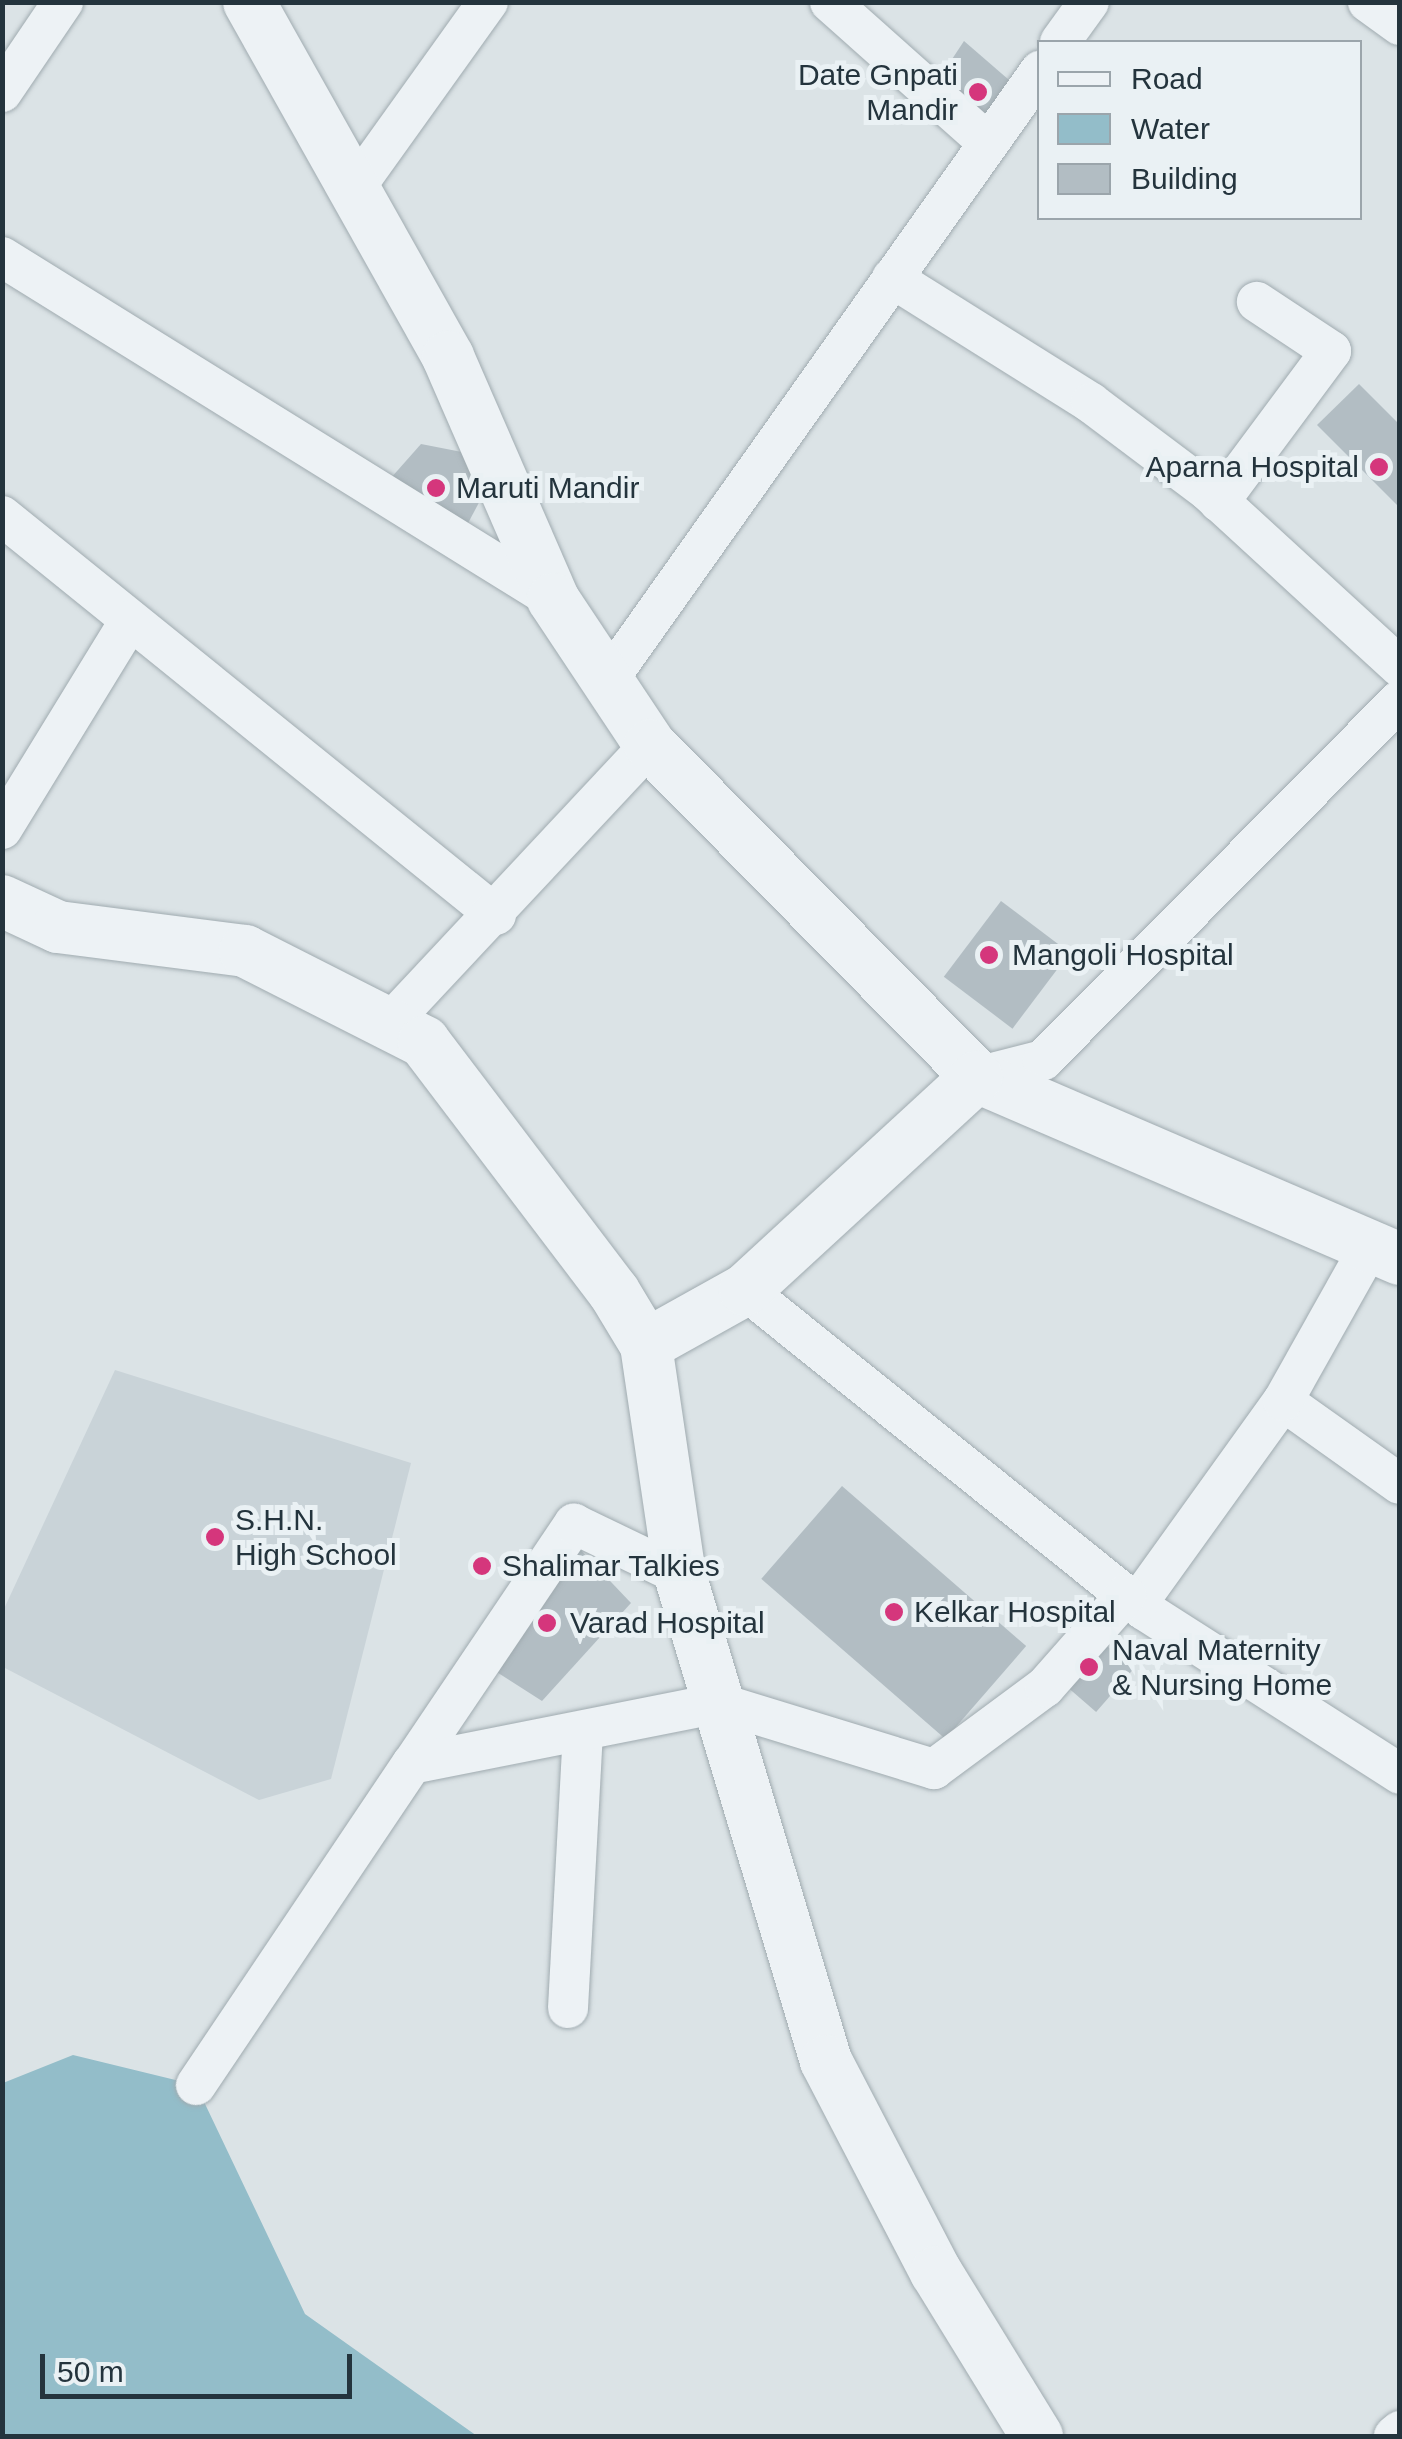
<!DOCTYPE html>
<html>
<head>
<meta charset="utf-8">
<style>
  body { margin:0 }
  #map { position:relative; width:1402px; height:2439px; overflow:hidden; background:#dbe3e6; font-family:Helvetica,sans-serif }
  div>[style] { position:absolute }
  .built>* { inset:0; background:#c9d3d8 }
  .water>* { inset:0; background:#93bdc9 }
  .building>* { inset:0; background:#b2bdc3; transform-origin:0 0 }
  .roads { filter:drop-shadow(0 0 2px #a0abb0) drop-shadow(0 0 2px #a0abb0) }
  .minor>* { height:40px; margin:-20px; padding:0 20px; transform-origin:20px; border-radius:20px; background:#edf2f5 }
  .tertiary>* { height:52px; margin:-26px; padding:0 26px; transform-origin:26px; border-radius:26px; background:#edf2f5 }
  .dots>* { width:28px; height:28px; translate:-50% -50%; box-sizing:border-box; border:5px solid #eaf1f4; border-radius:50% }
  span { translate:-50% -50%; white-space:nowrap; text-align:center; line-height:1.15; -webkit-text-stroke:10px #eaf1f4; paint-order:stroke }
  .poi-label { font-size:30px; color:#24343d }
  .right { translate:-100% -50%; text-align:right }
  .left { translate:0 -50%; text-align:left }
  .frame { position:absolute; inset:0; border:5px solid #24343d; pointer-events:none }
  .legend { position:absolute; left:1037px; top:40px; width:325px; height:180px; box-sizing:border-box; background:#eaf1f4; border:2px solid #9ba5ab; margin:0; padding:12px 18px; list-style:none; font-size:30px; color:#24343d }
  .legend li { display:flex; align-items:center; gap:20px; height:50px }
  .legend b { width:50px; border:2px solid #9ba5ab }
  .scale { position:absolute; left:40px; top:2354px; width:312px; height:45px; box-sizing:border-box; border:5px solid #24343d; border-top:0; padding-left:12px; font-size:30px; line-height:35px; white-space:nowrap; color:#24343d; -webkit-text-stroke:8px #eaf1f4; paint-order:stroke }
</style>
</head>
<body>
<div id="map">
  <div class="built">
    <i style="clip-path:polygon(115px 1370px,411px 1463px,331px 1779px,259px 1800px,3px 1667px,3px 1611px)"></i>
  </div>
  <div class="water">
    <i style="clip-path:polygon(73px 2055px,196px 2085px,305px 2314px,477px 2436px,3px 2436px,3px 2083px)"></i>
  </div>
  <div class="building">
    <i style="clip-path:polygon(964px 41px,1024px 93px,988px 143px,931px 91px)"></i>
    <i style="clip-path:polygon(1359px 384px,1400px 425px,1400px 508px,1317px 425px)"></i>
    <i style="clip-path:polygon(421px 444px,467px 453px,482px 497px,460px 538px,390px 479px)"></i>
    <i style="left:1001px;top:901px;width:86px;height:95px;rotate:37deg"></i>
    <i style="left:842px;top:1486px;width:244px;height:123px;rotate:41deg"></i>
    <i style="clip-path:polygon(573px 1542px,631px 1603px,542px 1701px,481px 1662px)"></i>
    <i style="left:1092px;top:1633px;width:55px;height:57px;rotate:41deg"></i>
  </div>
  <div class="roads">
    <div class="minor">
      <i style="left:830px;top:2px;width:212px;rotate:41.7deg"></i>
      <i style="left:1368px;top:2px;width:39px;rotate:36deg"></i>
      <i style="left:1060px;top:42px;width:49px;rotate:-54.1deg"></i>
      <i style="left:2px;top:92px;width:109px;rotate:-55.9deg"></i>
      <i style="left:354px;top:189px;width:230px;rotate:-54.4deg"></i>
      <i style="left:2px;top:257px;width:649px;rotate:31.83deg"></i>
      <i style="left:892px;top:278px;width:235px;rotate:32.1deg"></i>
      <i style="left:1091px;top:403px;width:146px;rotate:36.9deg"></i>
      <i style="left:1208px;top:491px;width:260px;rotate:42.5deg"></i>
      <i style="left:1219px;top:502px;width:188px;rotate:-53.4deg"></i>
      <i style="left:1331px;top:351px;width:89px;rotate:-146.5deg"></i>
      <i style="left:2px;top:516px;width:635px;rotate:38.93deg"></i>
      <i style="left:608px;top:680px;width:747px;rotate:-54.65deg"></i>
      <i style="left:2px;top:829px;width:245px;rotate:-58.5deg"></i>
      <i style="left:387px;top:1026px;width:385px;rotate:-46.9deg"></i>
      <i style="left:977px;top:1077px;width:68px;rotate:-14.4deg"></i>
      <i style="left:1043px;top:1060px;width:507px;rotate:-45.24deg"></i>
      <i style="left:745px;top:1290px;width:511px;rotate:38.73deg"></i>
      <i style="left:1144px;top:1610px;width:304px;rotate:32.6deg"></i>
      <i style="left:1283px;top:1401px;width:143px;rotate:35.4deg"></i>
      <i style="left:1137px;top:1604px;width:250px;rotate:-54.3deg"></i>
      <i style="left:1283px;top:1401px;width:178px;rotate:-60.7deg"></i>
      <i style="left:412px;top:1764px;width:290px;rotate:-56deg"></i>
      <i style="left:574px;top:1524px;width:118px;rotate:25.7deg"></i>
      <i style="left:568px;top:2008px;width:274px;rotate:-86.9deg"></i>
      <i style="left:196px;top:2085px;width:387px;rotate:-56.1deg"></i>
      <i style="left:412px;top:1764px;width:313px;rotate:-11.2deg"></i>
      <i style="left:719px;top:1703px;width:225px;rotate:17.1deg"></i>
      <i style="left:934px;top:1769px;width:138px;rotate:-36.5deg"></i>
      <i style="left:1045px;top:1687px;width:123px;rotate:-48.6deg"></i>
      <i style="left:1394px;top:2436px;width:8px;rotate:-40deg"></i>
    </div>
    <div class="tertiary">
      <i style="left:249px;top:2px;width:407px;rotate:60.7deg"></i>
      <i style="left:448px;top:357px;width:264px;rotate:66.5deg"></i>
      <i style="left:553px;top:599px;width:175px;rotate:56.4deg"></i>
      <i style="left:650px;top:745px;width:466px;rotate:45.4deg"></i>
      <i style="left:977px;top:1077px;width:460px;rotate:23.3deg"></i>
      <i style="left:2px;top:901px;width:62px;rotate:24.9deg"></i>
      <i style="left:58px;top:927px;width:189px;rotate:7.3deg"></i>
      <i style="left:245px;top:951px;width:201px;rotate:26.9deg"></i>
      <i style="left:424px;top:1042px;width:314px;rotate:52.8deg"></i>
      <i style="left:614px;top:1292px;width:62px;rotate:58.9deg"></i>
      <i style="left:646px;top:1345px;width:232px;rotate:81.6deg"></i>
      <i style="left:680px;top:1575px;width:507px;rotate:73.28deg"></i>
      <i style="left:826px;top:2061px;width:238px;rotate:62.5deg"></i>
      <i style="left:936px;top:2272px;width:193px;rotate:58.4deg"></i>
      <i style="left:646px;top:1345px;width:113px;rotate:-29.1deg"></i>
      <i style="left:745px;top:1290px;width:315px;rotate:-42.6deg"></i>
    </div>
  </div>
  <div class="dots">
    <i style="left:978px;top:92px;background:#d5367c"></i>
    <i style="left:1379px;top:467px;background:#d5367c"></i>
    <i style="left:436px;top:488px;background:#d5367c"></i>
    <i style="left:989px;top:955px;background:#d5367c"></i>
    <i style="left:215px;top:1537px;background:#d5367c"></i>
    <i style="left:482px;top:1566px;background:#d5367c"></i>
    <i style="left:894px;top:1612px;background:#d5367c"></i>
    <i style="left:547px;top:1623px;background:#d5367c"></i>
    <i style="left:1089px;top:1667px;background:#d5367c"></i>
  </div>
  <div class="poi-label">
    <span class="right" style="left:958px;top:92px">Date Gnpati<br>Mandir</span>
    <span class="right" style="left:1359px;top:467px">Aparna Hospital</span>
    <span class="left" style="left:456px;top:488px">Maruti Mandir</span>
    <span class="left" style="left:1012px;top:955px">Mangoli Hospital</span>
    <span class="left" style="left:235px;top:1537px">S.H.N.<br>High School</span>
    <span class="left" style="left:502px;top:1566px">Shalimar Talkies</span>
    <span class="left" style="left:914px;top:1612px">Kelkar Hospital</span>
    <span class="left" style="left:570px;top:1623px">Varad Hospital</span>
    <span class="left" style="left:1112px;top:1667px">Naval Maternity<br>&amp; Nursing Home</span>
  </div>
  <div class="frame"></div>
  <ul class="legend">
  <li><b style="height:12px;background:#edf2f5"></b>Road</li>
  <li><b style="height:28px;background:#93bdc9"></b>Water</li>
  <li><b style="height:28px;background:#b2bdc3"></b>Building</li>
  </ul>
  <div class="scale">50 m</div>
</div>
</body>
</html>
